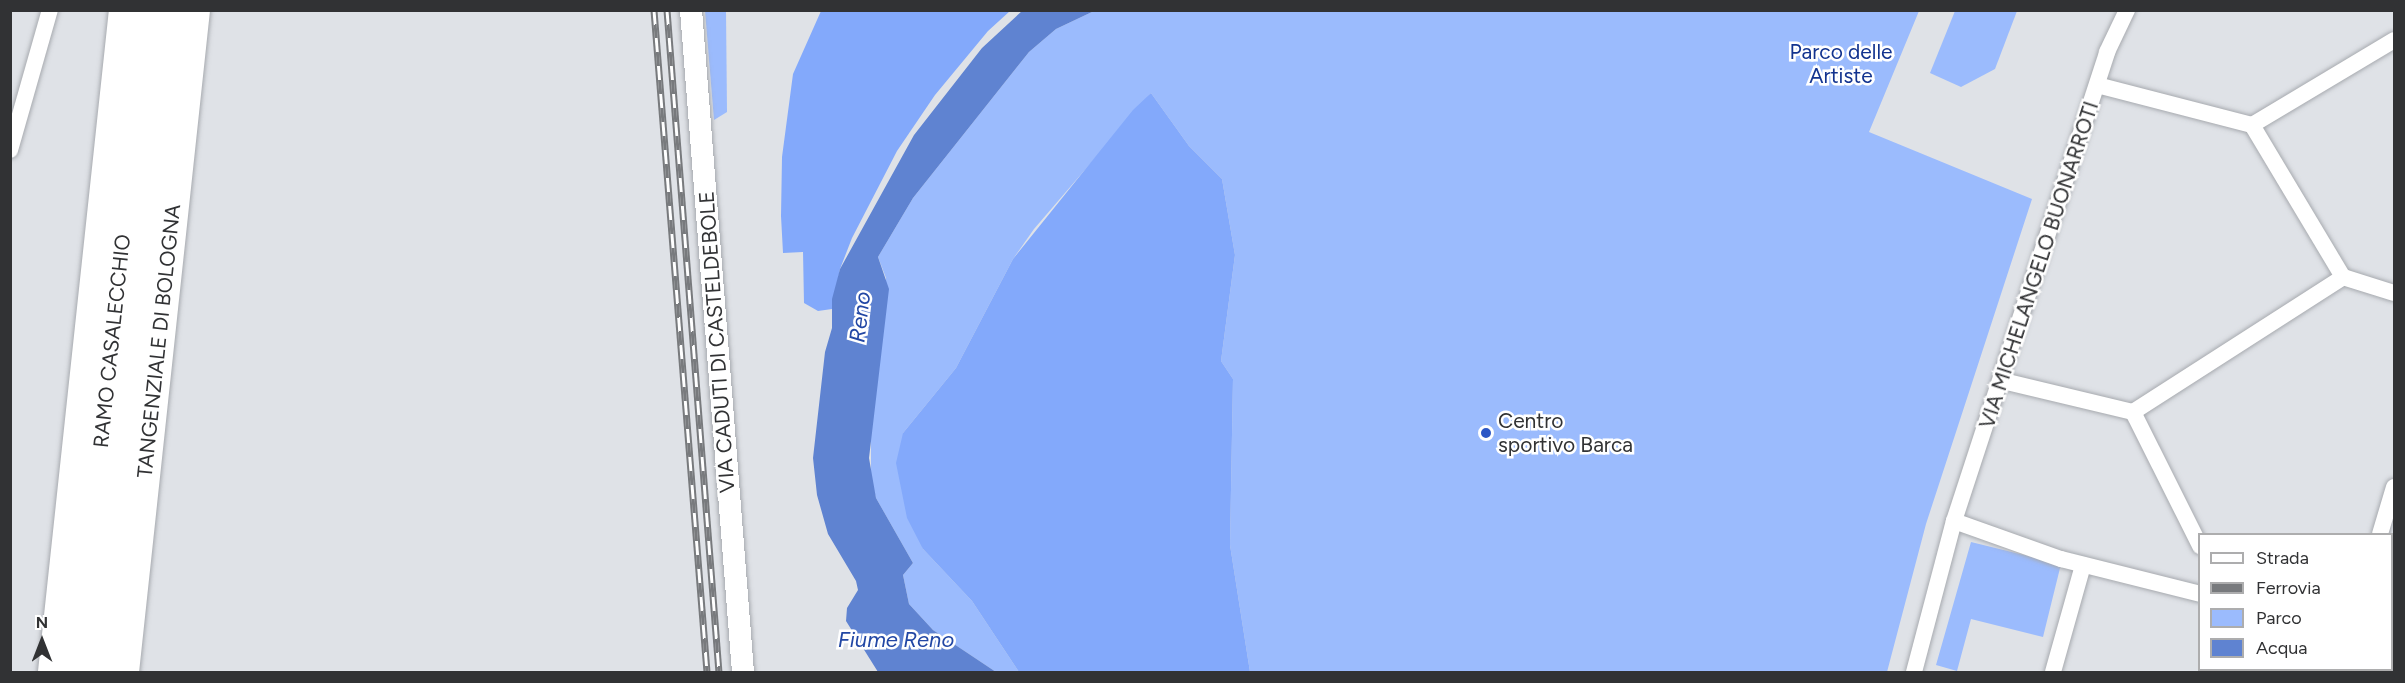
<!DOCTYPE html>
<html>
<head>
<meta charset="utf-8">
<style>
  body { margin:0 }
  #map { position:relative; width:2405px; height:683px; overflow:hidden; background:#dfe2e7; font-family:Figtree,sans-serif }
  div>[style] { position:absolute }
  .green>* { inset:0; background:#9bbbfd }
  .forest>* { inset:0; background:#83a9fb }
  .water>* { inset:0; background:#5f83d1 }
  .roads { filter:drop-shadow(0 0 2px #a7aaaf) drop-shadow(0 0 2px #a7aaaf) }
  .street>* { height:16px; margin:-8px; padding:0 8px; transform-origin:8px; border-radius:8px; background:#fff }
  .secondary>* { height:22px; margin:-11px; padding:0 11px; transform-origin:11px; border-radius:11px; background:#fff }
  .highway>* { height:30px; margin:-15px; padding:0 15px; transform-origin:15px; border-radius:15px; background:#fff }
  .rail>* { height:7px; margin-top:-3.5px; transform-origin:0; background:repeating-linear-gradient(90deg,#fff 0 14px,#787a7d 0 28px); box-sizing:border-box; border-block:2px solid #787a7d }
  .dots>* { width:16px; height:16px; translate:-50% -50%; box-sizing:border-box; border:3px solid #fff; border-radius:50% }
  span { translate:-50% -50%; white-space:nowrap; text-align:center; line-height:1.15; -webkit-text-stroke:5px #fff; paint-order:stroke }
  .park-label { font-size:21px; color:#12338f }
  .street-label { font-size:21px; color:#313234 }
  .poi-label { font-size:21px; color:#313234 }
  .left { translate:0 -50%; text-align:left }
  .water-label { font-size:22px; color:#2247a4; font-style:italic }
  .frame { position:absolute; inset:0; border:12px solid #313234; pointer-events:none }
  .legend { position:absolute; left:2198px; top:533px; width:195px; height:138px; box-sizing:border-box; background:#fff; border:2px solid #adadae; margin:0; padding:8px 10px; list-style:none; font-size:18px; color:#313234 }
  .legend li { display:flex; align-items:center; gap:12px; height:30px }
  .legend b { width:30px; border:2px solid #adadae }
  .north { position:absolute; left:12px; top:611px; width:60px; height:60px; -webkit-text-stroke:4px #fff; paint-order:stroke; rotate:0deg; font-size:16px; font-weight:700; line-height:24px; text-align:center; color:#313234 }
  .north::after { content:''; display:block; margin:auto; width:21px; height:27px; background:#313234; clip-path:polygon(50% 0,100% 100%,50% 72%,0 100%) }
</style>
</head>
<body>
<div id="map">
  <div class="green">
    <i style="clip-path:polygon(705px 11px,726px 11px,727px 112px,714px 120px)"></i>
    <i style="clip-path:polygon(1094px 11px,1919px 11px,1869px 132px,2032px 199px,1926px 524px,1887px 672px,1250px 672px,1230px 545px,1233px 379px,1221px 361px,1235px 255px,1222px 179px,1189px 146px,1151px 93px,1034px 229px,1013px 259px,956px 368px,903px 433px,923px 549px,972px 601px,1019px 672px,996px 672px,933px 630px,909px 604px,903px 575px,913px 563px,876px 498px,871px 480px,871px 432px,886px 278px,878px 257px,913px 198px,1029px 52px,1056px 29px)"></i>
    <i style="clip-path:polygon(1955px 11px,2017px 11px,1995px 69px,1961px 87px,1930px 73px)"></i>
    <i style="clip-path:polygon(1971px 542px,2061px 564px,2043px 637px,1971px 619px,1957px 671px,1936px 665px)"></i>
  </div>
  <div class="forest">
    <i style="clip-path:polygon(821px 11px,1010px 11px,988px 31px,935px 95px,897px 151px,852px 238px,840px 269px,832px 309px,818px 311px,804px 303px,803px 252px,783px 253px,781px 216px,782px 157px,793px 74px)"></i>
    <i style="clip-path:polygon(1151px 93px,1189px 146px,1222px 179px,1235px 255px,1221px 361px,1233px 379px,1230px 545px,1250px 672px,1019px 672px,972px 601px,923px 549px,907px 518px,896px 463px,903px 433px,956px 368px,1013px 259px,1133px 110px)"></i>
  </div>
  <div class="water">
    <i style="clip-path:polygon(1023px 10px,1094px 11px,1056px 29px,1029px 52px,913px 198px,878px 257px,889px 289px,869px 458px,876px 498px,913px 563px,903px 575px,909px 604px,933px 630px,996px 672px,878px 672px,846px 621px,847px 608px,858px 590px,856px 581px,828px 534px,817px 495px,813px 458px,825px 352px,832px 328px,832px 299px,840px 269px,914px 135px,982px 48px)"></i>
  </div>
  <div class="roads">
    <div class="street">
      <i style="left:2097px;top:85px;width:160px;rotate:14.5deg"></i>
      <i style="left:2252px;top:125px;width:165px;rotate:-30.9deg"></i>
      <i style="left:2252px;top:125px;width:177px;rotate:59.1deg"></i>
      <i style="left:10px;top:150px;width:146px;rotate:-74.1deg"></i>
      <i style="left:2003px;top:381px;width:134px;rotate:13.4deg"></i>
      <i style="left:2133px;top:412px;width:150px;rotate:63.4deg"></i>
      <i style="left:2133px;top:412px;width:250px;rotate:-32.7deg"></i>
      <i style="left:2343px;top:277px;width:53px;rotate:17.4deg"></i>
      <i style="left:1954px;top:521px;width:114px;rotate:19.6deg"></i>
      <i style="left:2061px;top:559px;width:143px;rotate:14.1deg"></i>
      <i style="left:2380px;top:534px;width:49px;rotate:-73.4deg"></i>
      <i style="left:2375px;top:670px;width:11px;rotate:10deg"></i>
      <i style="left:1914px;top:672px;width:156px;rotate:-75.2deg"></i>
      <i style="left:1954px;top:521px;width:493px;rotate:-71.9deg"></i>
      <i style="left:2107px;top:52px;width:47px;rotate:-64.5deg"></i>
      <i style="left:2053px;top:672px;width:111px;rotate:-74.3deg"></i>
      <i style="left:2342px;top:672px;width:2px;rotate:-63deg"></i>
    </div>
    <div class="secondary">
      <i style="left:691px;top:10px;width:664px;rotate:85.51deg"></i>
    </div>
    <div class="highway">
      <i style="left:53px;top:672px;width:666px;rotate:-83.88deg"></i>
      <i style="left:76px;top:672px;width:666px;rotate:-83.88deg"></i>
      <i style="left:99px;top:672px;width:666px;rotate:-83.96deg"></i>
      <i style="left:124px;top:672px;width:666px;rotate:-83.88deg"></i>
    </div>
  </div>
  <div class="rail">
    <i style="left:654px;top:10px;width:664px;rotate:85.42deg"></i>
    <i style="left:667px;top:10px;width:664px;rotate:85.51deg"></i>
  </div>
  <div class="dots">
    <i style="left:1486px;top:433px;background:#2b56c5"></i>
  </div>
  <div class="park-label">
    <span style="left:1841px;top:64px">Parco delle<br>Artiste</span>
  </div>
  <div class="street-label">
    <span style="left:2039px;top:265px;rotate:-72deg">VIA MICHELANGELO BUONARROTI</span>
    <span style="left:112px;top:341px;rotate:-84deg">RAMO CASALECCHIO</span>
    <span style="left:159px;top:341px;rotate:-84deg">TANGENZIALE DI BOLOGNA</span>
    <span style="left:717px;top:342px;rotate:-94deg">VIA CADUTI DI CASTELDEBOLE</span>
  </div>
  <div class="poi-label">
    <span class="left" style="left:1498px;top:433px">Centro<br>sportivo Barca</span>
  </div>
  <div class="water-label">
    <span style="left:860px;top:317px;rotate:-83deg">Reno</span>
    <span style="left:896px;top:640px">Fiume Reno</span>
  </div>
  <div class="frame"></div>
  <ul class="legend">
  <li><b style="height:8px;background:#fff"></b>Strada</li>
  <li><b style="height:8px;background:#787a7d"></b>Ferrovia</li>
  <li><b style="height:16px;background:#9bbbfd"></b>Parco</li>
  <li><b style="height:16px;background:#5f83d1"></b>Acqua</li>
  </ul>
  <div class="north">N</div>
</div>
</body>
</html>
